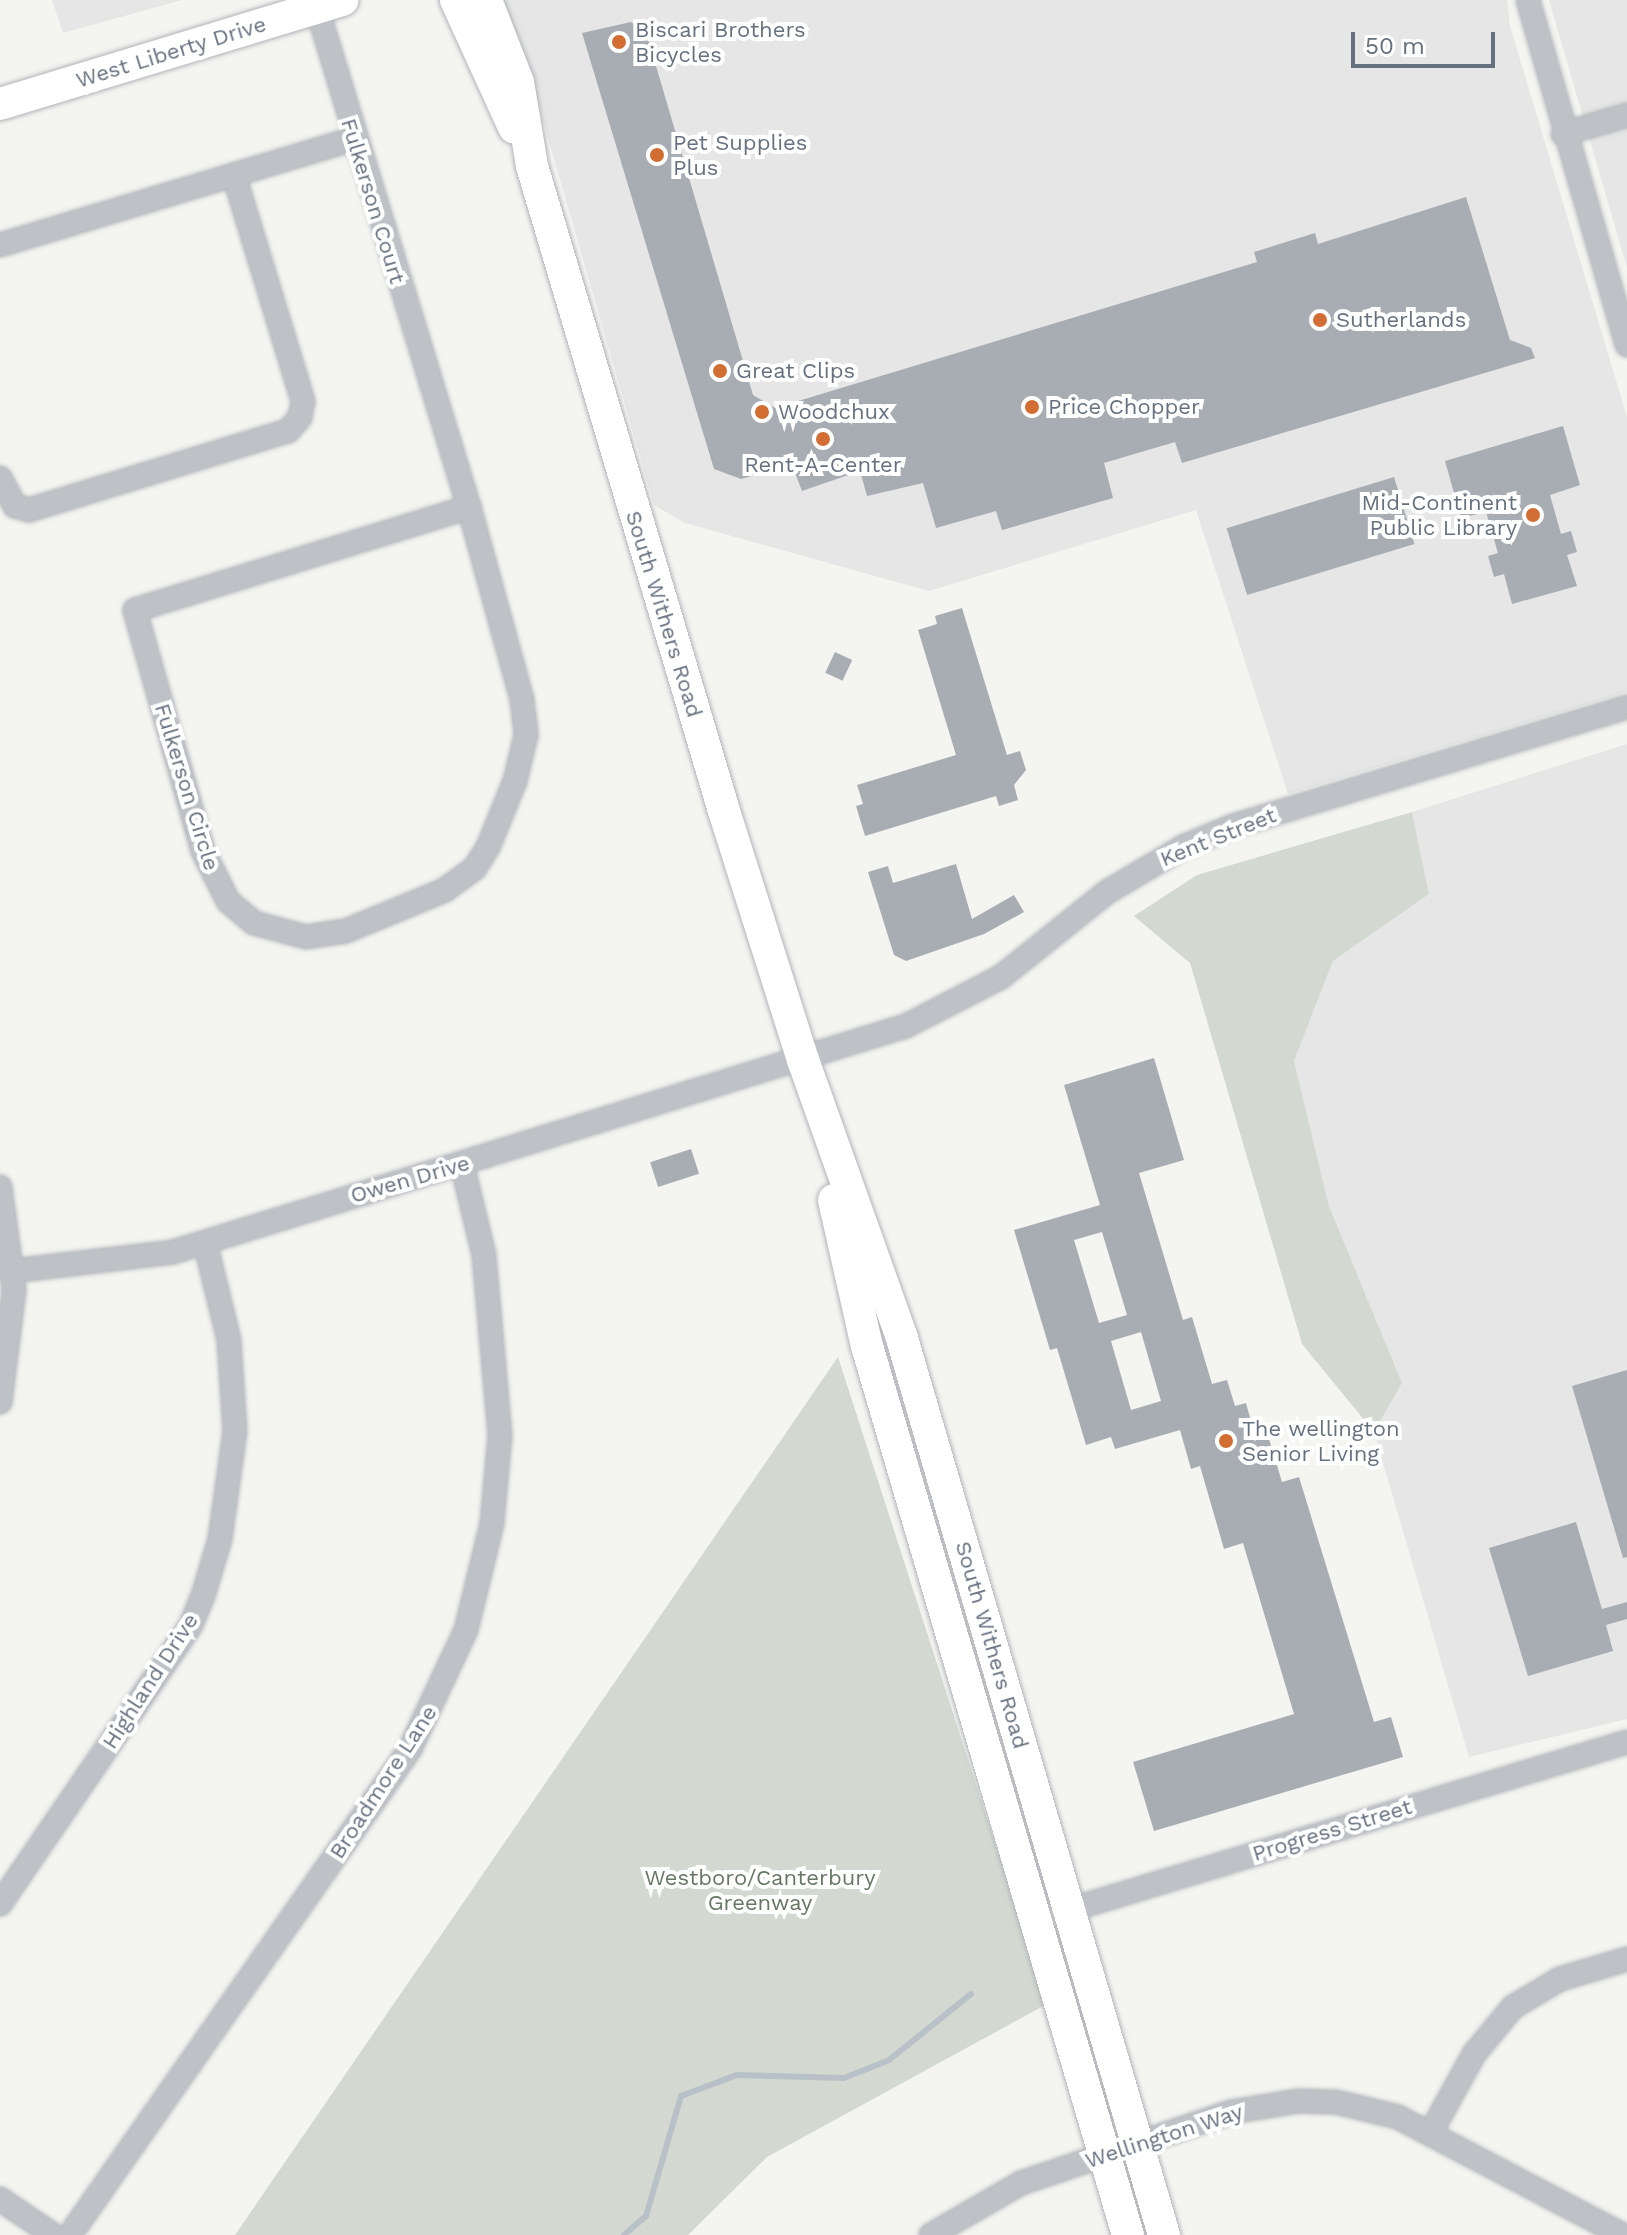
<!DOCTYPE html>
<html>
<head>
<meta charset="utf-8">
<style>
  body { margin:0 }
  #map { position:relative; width:1627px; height:2235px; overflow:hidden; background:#f4f4f1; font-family:"Work Sans",sans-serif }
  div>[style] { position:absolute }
  .built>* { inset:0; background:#e5e6e5 }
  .green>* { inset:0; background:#d3d9d1 }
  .stream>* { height:6px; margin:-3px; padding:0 3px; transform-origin:3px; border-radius:3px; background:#b8c1c7 }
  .building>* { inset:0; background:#a8adb3; transform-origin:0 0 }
  .roads { filter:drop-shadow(0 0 2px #b1b4b9) drop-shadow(0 0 2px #b1b4b9) }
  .minor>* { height:22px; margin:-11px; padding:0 11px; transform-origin:11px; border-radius:11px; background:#bec1c5 }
  .secondary>* { height:32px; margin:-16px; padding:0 16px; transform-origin:16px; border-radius:16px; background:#fff }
  .dots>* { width:22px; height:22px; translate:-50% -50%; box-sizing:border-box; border:4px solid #fff; border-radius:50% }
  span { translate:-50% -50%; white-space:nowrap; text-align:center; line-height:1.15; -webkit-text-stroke:8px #fff; paint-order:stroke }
  .poi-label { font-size:22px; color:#66717f }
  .left { translate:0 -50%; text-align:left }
  .right { translate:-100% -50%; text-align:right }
  .street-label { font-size:22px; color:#66717f }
  .park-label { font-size:22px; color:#667764 }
  .scale { position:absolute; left:1351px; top:32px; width:144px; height:36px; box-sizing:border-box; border:4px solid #66717f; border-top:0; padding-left:10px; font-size:24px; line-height:28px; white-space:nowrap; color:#66717f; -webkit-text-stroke:6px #fff; paint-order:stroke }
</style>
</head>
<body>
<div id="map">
  <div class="built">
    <i style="clip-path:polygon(52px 0,182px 0,63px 33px)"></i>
    <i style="clip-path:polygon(501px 0,1507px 0,1510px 26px,1627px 417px,1627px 692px,1288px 794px,1196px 510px,929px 591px,685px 523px,654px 505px,531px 79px)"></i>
    <i style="clip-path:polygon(1549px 0,1627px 0,1627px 268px)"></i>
    <i style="clip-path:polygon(1627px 744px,1627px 1719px,1469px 1757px,1374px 1432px,1402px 1383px,1329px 1206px,1294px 1061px,1333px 961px,1429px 894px,1412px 812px)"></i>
  </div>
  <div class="green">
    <i style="clip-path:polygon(1412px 812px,1429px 894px,1333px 961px,1294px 1061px,1329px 1206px,1402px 1383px,1374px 1432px,1302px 1344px,1190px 963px,1134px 916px,1197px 875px)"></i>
    <i style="clip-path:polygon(838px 1357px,1047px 2004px,767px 2157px,688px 2235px,235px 2235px)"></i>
  </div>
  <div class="stream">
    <i style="left:624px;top:2235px;width:29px;rotate:-41deg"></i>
    <i style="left:646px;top:2216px;width:125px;rotate:-73.7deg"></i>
    <i style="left:681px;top:2096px;width:60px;rotate:-20.6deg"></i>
    <i style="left:737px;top:2075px;width:107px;rotate:1.6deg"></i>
    <i style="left:844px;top:2078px;width:48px;rotate:-21.8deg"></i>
    <i style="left:889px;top:2060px;width:105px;rotate:-38.8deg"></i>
  </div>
  <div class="building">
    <i style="clip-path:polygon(631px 22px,646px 32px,753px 395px,775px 408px,1257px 262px,1254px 252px,1315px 233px,1318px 244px,1466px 197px,1510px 340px,1531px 348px,1535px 358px,1182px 463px,1175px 442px,1104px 463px,1113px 498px,1002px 530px,996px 511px,936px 528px,923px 483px,867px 496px,860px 471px,802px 491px,792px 465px,741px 479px,714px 469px,582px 33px)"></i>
    <i style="clip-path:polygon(1563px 426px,1580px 485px,1550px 495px,1561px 534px,1571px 531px,1577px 552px,1567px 555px,1577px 586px,1512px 604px,1504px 574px,1494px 577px,1488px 556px,1498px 553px,1486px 512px,1461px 518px,1445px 461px)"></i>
    <i style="left:1394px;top:477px;width:70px;height:175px;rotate:73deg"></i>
    <i style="clip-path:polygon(962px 608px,1007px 755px,1020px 751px,1026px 770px,1014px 785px,1018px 800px,999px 806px,996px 796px,865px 836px,856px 806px,863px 804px,857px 785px,956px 755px,918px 630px,937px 624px,935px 616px)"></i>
    <i style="left:835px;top:652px;width:19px;height:23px;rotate:25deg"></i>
    <i style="clip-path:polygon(956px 864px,972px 919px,1014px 895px,1024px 912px,984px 934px,906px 961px,894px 955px,868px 872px,888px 866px,893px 883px)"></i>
    <i style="clip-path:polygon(evenodd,1154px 1058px,1184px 1160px,1139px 1173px,1183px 1320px,1192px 1317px,1212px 1384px,1227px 1380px,1235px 1406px,1246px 1403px,1252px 1425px,1264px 1422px,1282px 1482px,1299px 1477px,1374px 1722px,1391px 1717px,1403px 1757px,1154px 1831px,1133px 1762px,1294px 1714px,1243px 1543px,1224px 1549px,1200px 1466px,1191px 1469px,1180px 1430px,1115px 1449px,1111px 1437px,1086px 1445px,1057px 1348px,1050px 1350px,1014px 1230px,1100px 1205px,1064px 1085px,1154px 1058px,1102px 1232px,1127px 1315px,1099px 1323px,1074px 1240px,1102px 1232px,1154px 1058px,1141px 1332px,1161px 1401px,1131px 1410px,1111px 1341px,1141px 1332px)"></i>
    <i style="left:691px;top:1149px;width:26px;height:43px;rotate:72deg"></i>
    <i style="clip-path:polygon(1627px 1370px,1627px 1557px,1623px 1558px,1572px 1386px)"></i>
    <i style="clip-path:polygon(1576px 1522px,1602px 1609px,1627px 1602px,1627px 1619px,1606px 1625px,1613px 1651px,1528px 1676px,1489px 1548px)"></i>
  </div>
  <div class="roads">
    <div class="minor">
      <i style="left:1528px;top:0;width:359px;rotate:74deg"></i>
      <i style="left:317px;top:8px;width:522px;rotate:73.06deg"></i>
      <i style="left:1563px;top:134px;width:67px;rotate:-16.5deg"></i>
      <i style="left:0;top:245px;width:370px;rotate:-16.7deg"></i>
      <i style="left:0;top:478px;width:32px;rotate:62deg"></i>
      <i style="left:15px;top:506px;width:15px;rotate:16deg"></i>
      <i style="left:29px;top:510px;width:271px;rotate:-17deg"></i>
      <i style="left:288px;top:431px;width:18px;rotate:-49deg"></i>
      <i style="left:300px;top:417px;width:16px;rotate:-79deg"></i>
      <i style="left:303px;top:401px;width:236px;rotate:-107deg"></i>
      <i style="left:469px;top:507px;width:200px;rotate:74.6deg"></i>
      <i style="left:522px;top:700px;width:35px;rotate:83deg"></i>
      <i style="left:526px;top:735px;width:47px;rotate:103.4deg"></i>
      <i style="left:515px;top:781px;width:71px;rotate:112.2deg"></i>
      <i style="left:488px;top:847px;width:25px;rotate:122deg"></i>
      <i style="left:475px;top:868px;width:37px;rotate:144deg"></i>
      <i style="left:445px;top:890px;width:107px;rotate:157.5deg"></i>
      <i style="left:346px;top:931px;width:40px;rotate:171.5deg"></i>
      <i style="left:306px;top:937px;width:54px;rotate:-164.9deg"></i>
      <i style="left:254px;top:923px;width:34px;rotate:-140deg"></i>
      <i style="left:228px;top:901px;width:56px;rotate:-116.6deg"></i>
      <i style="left:203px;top:851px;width:250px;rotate:-105.8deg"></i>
      <i style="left:135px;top:610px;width:350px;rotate:-17.1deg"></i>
      <i style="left:0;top:1187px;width:104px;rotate:82.3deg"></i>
      <i style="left:14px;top:1290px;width:113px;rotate:97.1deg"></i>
      <i style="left:12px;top:1271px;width:162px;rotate:-6.7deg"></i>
      <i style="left:173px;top:1252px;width:767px;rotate:-17.14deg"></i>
      <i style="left:906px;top:1026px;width:107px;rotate:-27.3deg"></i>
      <i style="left:1001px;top:977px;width:136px;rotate:-38.7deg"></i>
      <i style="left:1107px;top:892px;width:88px;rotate:-30.6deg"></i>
      <i style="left:1183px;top:847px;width:54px;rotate:-22.8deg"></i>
      <i style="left:1233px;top:826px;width:412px;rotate:-16.8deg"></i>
      <i style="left:0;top:1904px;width:338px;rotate:-55.6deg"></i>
      <i style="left:191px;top:1625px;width:31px;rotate:-68deg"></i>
      <i style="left:203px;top:1596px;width:59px;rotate:-73.4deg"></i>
      <i style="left:220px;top:1539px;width:109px;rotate:-82.1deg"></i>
      <i style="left:235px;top:1431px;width:91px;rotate:-93.8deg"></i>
      <i style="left:229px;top:1340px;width:101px;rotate:-103.8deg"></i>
      <i style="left:1036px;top:1920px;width:617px;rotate:-16.76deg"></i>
      <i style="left:1431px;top:2132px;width:89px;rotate:-61.1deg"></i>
      <i style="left:1474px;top:2054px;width:61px;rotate:-50.3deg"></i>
      <i style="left:1513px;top:2007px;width:55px;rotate:-30.8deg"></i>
      <i style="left:1560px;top:1979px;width:70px;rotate:-16.6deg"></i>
      <i style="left:0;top:2199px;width:64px;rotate:34.2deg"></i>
      <i style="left:70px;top:2235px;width:593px;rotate:-55.02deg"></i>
      <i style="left:410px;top:1749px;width:132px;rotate:-64.8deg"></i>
      <i style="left:466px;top:1630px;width:110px;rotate:-76.3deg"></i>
      <i style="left:492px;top:1523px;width:88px;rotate:-84.8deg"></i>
      <i style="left:500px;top:1435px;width:181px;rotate:-95.1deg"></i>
      <i style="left:484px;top:1255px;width:94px;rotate:-103.6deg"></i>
      <i style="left:931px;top:2235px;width:104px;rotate:-30deg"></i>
      <i style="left:1021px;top:2183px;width:222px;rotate:-18.7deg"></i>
      <i style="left:1231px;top:2112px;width:69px;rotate:-9.2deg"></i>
      <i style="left:1299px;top:2101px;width:37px;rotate:2deg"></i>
      <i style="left:1336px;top:2102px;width:64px;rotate:13.6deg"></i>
      <i style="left:1398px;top:2117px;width:254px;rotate:27.7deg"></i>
    </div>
    <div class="secondary">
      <i style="left:456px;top:0;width:140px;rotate:65.5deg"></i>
      <i style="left:486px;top:0;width:88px;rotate:68.7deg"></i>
      <i style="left:518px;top:82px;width:85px;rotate:80.5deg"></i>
      <i style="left:532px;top:166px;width:673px;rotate:73.42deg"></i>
      <i style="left:724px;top:811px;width:261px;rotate:72.4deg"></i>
      <i style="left:803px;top:1060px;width:292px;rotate:70.4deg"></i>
      <i style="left:901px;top:1335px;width:938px;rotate:73.71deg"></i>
      <i style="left:0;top:104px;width:358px;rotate:-16.9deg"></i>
      <i style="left:834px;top:1200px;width:150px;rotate:77.3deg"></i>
      <i style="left:867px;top:1346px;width:927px;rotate:73.64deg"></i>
    </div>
  </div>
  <div class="dots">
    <i style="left:619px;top:42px;background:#d26d33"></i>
    <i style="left:657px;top:155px;background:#d26d33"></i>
    <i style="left:1320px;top:320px;background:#d26d33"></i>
    <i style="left:720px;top:371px;background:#d26d33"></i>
    <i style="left:1032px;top:407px;background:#d26d33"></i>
    <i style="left:762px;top:412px;background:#d26d33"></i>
    <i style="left:823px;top:439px;background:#d26d33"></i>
    <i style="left:1533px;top:515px;background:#d26d33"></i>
    <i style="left:1226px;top:1441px;background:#d26d33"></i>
  </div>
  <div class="poi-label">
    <span class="left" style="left:635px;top:42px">Biscari Brothers<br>Bicycles</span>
    <span class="left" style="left:673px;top:155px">Pet Supplies<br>Plus</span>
    <span class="left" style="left:1336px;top:320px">Sutherlands</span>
    <span class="left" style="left:736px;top:371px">Great Clips</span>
    <span class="left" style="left:1048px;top:407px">Price Chopper</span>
    <span class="left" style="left:778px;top:412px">Woodchux</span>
    <span style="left:823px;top:465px">Rent-A-Center</span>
    <span class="right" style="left:1517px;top:515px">Mid-Continent<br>Public Library</span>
    <span class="left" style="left:1242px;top:1441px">The wellington<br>Senior Living</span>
  </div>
  <div class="street-label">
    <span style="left:171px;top:52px;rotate:-17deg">West Liberty Drive</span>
    <span style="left:373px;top:201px;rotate:73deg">Fulkerson Court</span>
    <span style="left:664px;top:614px;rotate:73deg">South Withers Road</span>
    <span style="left:187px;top:787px;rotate:73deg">Fulkerson Circle</span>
    <span style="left:1218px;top:837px;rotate:-22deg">Kent Street</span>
    <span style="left:410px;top:1179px;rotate:-16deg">Owen Drive</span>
    <span style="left:992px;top:1645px;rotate:74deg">South Withers Road</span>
    <span style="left:150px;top:1681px;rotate:-57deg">Highland Drive</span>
    <span style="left:383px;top:1782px;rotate:-57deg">Broadmore Lane</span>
    <span style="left:1332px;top:1830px;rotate:-17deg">Progress Street</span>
    <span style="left:1164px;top:2136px;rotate:-18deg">Wellington Way</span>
  </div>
  <div class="park-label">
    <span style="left:760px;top:1890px">Westboro/Canterbury<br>Greenway</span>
  </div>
  <div class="scale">50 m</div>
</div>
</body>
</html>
